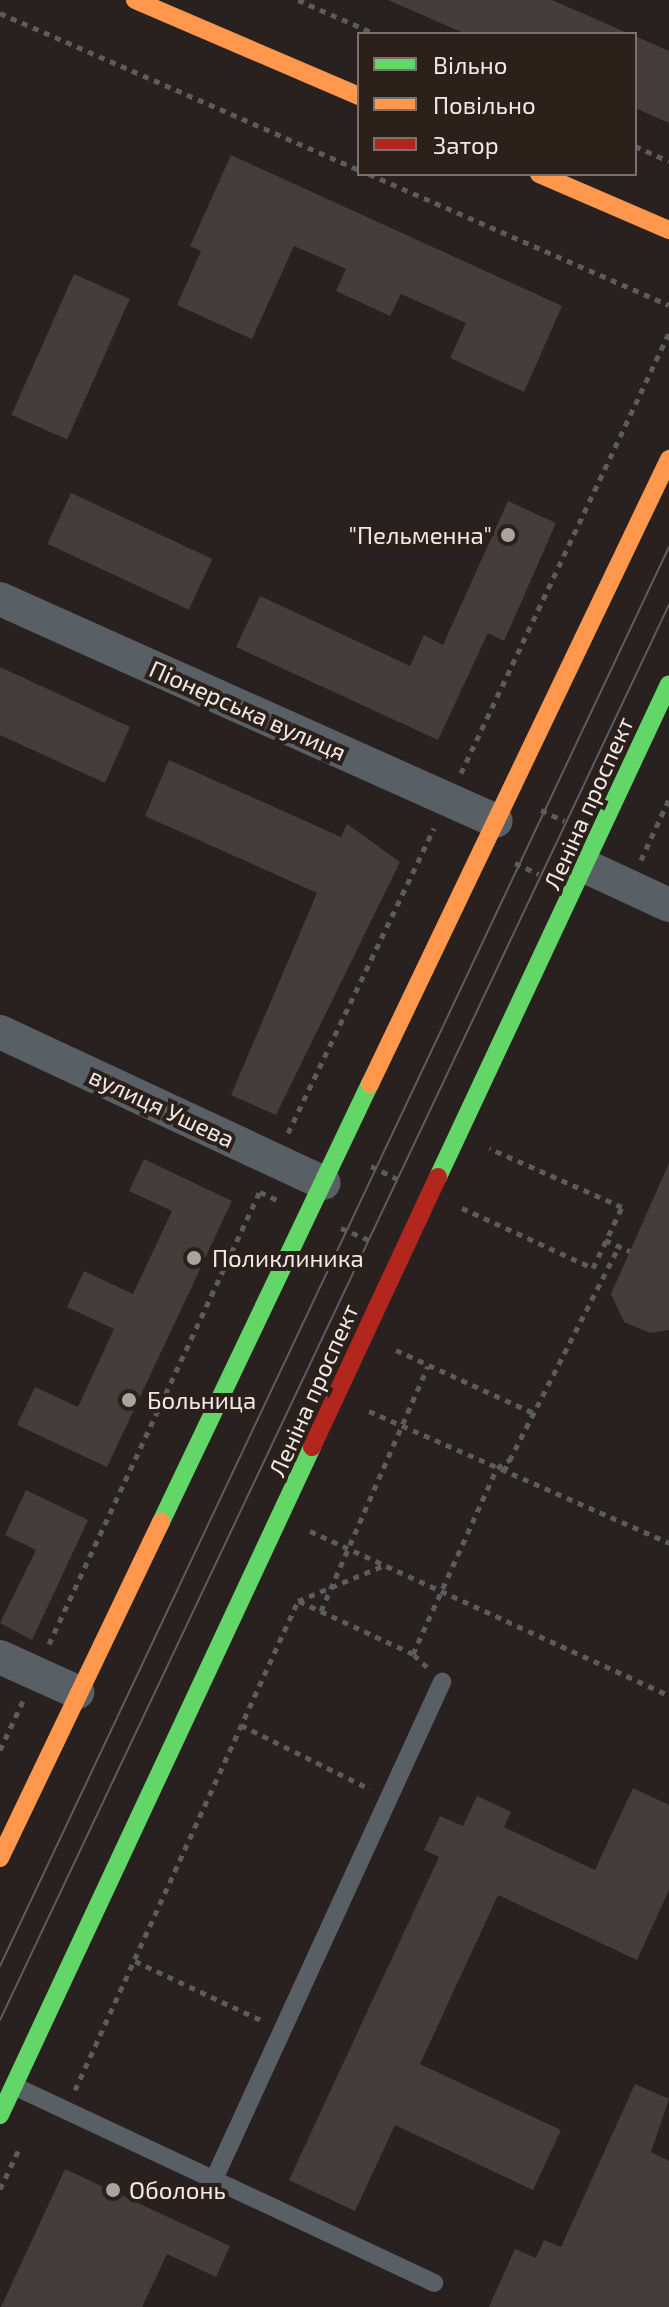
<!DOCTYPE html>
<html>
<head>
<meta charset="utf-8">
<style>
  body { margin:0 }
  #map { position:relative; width:669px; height:2307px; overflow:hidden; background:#28211f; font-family:"Exo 2",sans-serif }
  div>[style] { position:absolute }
  .building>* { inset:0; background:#433d3b; transform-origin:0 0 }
  .path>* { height:5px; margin-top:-2.5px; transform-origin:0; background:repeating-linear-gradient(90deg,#5b5c5d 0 6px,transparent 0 12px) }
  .lane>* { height:18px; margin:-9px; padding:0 9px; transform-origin:9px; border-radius:9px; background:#596065 }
  .street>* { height:34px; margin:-17px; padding:0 17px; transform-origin:17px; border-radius:17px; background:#596065 }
  .fast>* { height:18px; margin:-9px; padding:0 9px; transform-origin:9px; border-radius:9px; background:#63d668 }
  .slow>* { height:18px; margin:-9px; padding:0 9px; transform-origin:9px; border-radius:9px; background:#ff974d }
  .jam>* { height:18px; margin:-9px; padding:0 9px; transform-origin:9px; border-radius:9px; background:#b3261e }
  .tram>* { height:2px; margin:-1px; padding:0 1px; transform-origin:1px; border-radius:1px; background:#5d5d60 }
  .dots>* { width:22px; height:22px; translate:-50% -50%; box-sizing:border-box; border:4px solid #2c201b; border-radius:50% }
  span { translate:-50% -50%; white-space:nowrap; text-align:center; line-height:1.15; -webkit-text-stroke:8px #2c201b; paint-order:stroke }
  .poi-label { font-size:24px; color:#f2e9e5 }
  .right { translate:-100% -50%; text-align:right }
  .left { translate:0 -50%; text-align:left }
  .street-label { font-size:24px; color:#f2e9e5 }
  .legend { position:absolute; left:357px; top:32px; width:280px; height:144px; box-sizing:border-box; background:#2c201b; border:2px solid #7b706c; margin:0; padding:10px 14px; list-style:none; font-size:24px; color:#f2e9e5 }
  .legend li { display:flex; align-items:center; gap:16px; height:40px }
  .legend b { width:40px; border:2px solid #7b706c }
</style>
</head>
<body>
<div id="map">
  <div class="building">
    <i style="clip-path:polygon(388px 0,552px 0,630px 34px,466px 34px)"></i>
    <i style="clip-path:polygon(635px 36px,669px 51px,669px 123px,635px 108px)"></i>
    <i style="clip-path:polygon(231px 155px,562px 306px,524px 392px,450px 358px,466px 323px,401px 294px,390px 316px,336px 291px,346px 269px,294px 246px,252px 339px,177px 305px,201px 251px,190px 246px)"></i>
    <i style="left:74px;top:274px;width:61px;height:154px;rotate:24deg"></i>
    <i style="left:71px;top:493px;width:156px;height:56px;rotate:25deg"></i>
    <i style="clip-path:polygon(508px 501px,556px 523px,504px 641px,488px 633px,438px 740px,236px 647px,260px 596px,410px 666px,424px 635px,443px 645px)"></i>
    <i style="clip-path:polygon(0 667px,130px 727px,105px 783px,0 735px)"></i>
    <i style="clip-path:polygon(169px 760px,341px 837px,347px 824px,400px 862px,276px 1115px,231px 1095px,317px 893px,145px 816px)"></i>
    <i style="clip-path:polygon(144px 1159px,232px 1201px,107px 1467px,17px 1425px,35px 1387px,78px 1407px,114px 1329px,67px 1307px,84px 1271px,133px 1294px,172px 1211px,129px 1191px)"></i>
    <i style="clip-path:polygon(669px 1163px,669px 1330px,650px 1333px,624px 1322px,611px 1294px)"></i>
    <i style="clip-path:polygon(26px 1490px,88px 1520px,32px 1640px,0 1623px,36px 1550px,5px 1535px)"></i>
    <i style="clip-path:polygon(633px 1788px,669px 1805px,669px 1890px,637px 1960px,498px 1895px,420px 2064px,561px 2130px,533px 2190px,395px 2125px,355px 2211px,289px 2180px,439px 1857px,424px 1850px,440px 1816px,463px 1826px,477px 1796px,511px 1812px,504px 1827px,595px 1870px)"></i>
    <i style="clip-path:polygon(635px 2084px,669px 2099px,651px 2152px,669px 2161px,669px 2307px,489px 2307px,515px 2249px,536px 2258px,544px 2240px,561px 2247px)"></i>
    <i style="clip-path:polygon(65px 2169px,230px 2246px,216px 2277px,167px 2254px,142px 2307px,1px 2307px)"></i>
  </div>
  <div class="path">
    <i style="left:298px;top:0;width:85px;rotate:23.6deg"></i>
    <i style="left:0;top:13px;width:392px;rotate:23.6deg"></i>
    <i style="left:635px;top:146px;width:37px;rotate:24deg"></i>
    <i style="left:369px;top:174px;width:327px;rotate:23.6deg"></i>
    <i style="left:461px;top:773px;width:488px;rotate:-64.7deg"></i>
    <i style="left:541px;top:810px;width:26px;rotate:25deg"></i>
    <i style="left:641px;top:860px;width:67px;rotate:-65.3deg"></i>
    <i style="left:515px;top:863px;width:26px;rotate:25deg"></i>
    <i style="left:288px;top:1133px;width:338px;rotate:-64.4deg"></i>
    <i style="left:371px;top:1166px;width:30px;rotate:26deg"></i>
    <i style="left:260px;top:1192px;width:19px;rotate:25deg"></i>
    <i style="left:462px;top:1208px;width:144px;rotate:24.6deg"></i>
    <i style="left:593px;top:1268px;width:68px;rotate:-64.6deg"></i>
    <i style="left:622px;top:1207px;width:145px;rotate:-156.1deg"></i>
    <i style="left:341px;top:1228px;width:30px;rotate:23deg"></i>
    <i style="left:605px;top:1240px;width:27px;rotate:24deg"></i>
    <i style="left:396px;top:1350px;width:154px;rotate:24.6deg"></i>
    <i style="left:369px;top:1411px;width:328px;rotate:23.7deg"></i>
    <i style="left:504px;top:1471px;width:253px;rotate:-62.9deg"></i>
    <i style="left:310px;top:1531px;width:395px;rotate:24.6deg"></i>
    <i style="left:299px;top:1601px;width:126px;rotate:24.9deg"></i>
    <i style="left:321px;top:1611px;width:267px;rotate:-66.4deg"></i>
    <i style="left:49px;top:1644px;width:502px;rotate:-65.02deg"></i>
    <i style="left:427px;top:1667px;width:19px;rotate:-137deg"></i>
    <i style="left:413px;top:1654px;width:204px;rotate:-65.7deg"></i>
    <i style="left:497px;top:1468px;width:17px;rotate:-33deg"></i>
    <i style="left:241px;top:1725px;width:144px;rotate:26.4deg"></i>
    <i style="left:0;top:1750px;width:54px;rotate:-64.9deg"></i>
    <i style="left:135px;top:1961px;width:141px;rotate:25.1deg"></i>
    <i style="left:75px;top:2090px;width:537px;rotate:-65.49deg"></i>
    <i style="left:298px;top:1601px;width:94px;rotate:-22.5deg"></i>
    <i style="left:0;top:2189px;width:47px;rotate:-64.5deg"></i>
  </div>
  <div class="lane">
    <i style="left:14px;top:2086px;width:464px;rotate:25.1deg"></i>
    <i style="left:215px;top:2177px;width:545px;rotate:-65.36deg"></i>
  </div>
  <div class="street">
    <i style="left:0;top:599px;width:543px;rotate:24.11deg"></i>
    <i style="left:587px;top:867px;width:90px;rotate:24.9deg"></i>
    <i style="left:0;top:1032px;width:357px;rotate:25deg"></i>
    <i style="left:0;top:1657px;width:85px;rotate:24.4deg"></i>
  </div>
  <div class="fast">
    <i style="left:438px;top:1177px;width:544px;rotate:-64.89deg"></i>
    <i style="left:161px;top:1522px;width:485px;rotate:-64.5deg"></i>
    <i style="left:0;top:2115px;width:737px;rotate:-64.96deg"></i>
  </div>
  <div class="slow">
    <i style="left:135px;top:0;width:244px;rotate:23.2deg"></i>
    <i style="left:539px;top:174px;width:142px;rotate:23.3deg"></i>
    <i style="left:370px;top:1084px;width:693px;rotate:-64.43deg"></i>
    <i style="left:0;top:1858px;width:373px;rotate:-64.4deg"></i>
  </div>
  <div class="jam">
    <i style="left:312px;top:1447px;width:298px;rotate:-65deg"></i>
  </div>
  <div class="tram">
    <i style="left:0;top:1966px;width:1569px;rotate:-64.76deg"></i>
    <i style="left:0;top:2020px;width:1565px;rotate:-64.7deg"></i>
  </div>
  <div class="dots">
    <i style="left:508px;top:535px;background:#aba3a0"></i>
    <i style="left:194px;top:1258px;background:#aba3a0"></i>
    <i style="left:129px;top:1400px;background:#aba3a0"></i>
    <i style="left:113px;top:2190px;background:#aba3a0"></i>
  </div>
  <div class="poi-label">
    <span class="right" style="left:492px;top:535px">"Пельменна"</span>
    <span class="left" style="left:212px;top:1258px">Поликлиника</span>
    <span class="left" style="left:147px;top:1400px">Больница</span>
    <span class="left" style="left:129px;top:2190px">Оболонь</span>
  </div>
  <div class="street-label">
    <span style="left:248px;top:710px;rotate:24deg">Піонерська вулиця</span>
    <span style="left:588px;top:803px;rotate:-66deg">Леніна проспект</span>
    <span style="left:162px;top:1107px;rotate:25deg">вулиця Ушева</span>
    <span style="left:313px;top:1390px;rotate:-66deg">Леніна проспект</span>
  </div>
  <ul class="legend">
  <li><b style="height:10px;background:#63d668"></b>Вільно</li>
  <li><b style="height:10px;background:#ff974d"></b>Повільно</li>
  <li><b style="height:10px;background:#b3261e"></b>Затор</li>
  </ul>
</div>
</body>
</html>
